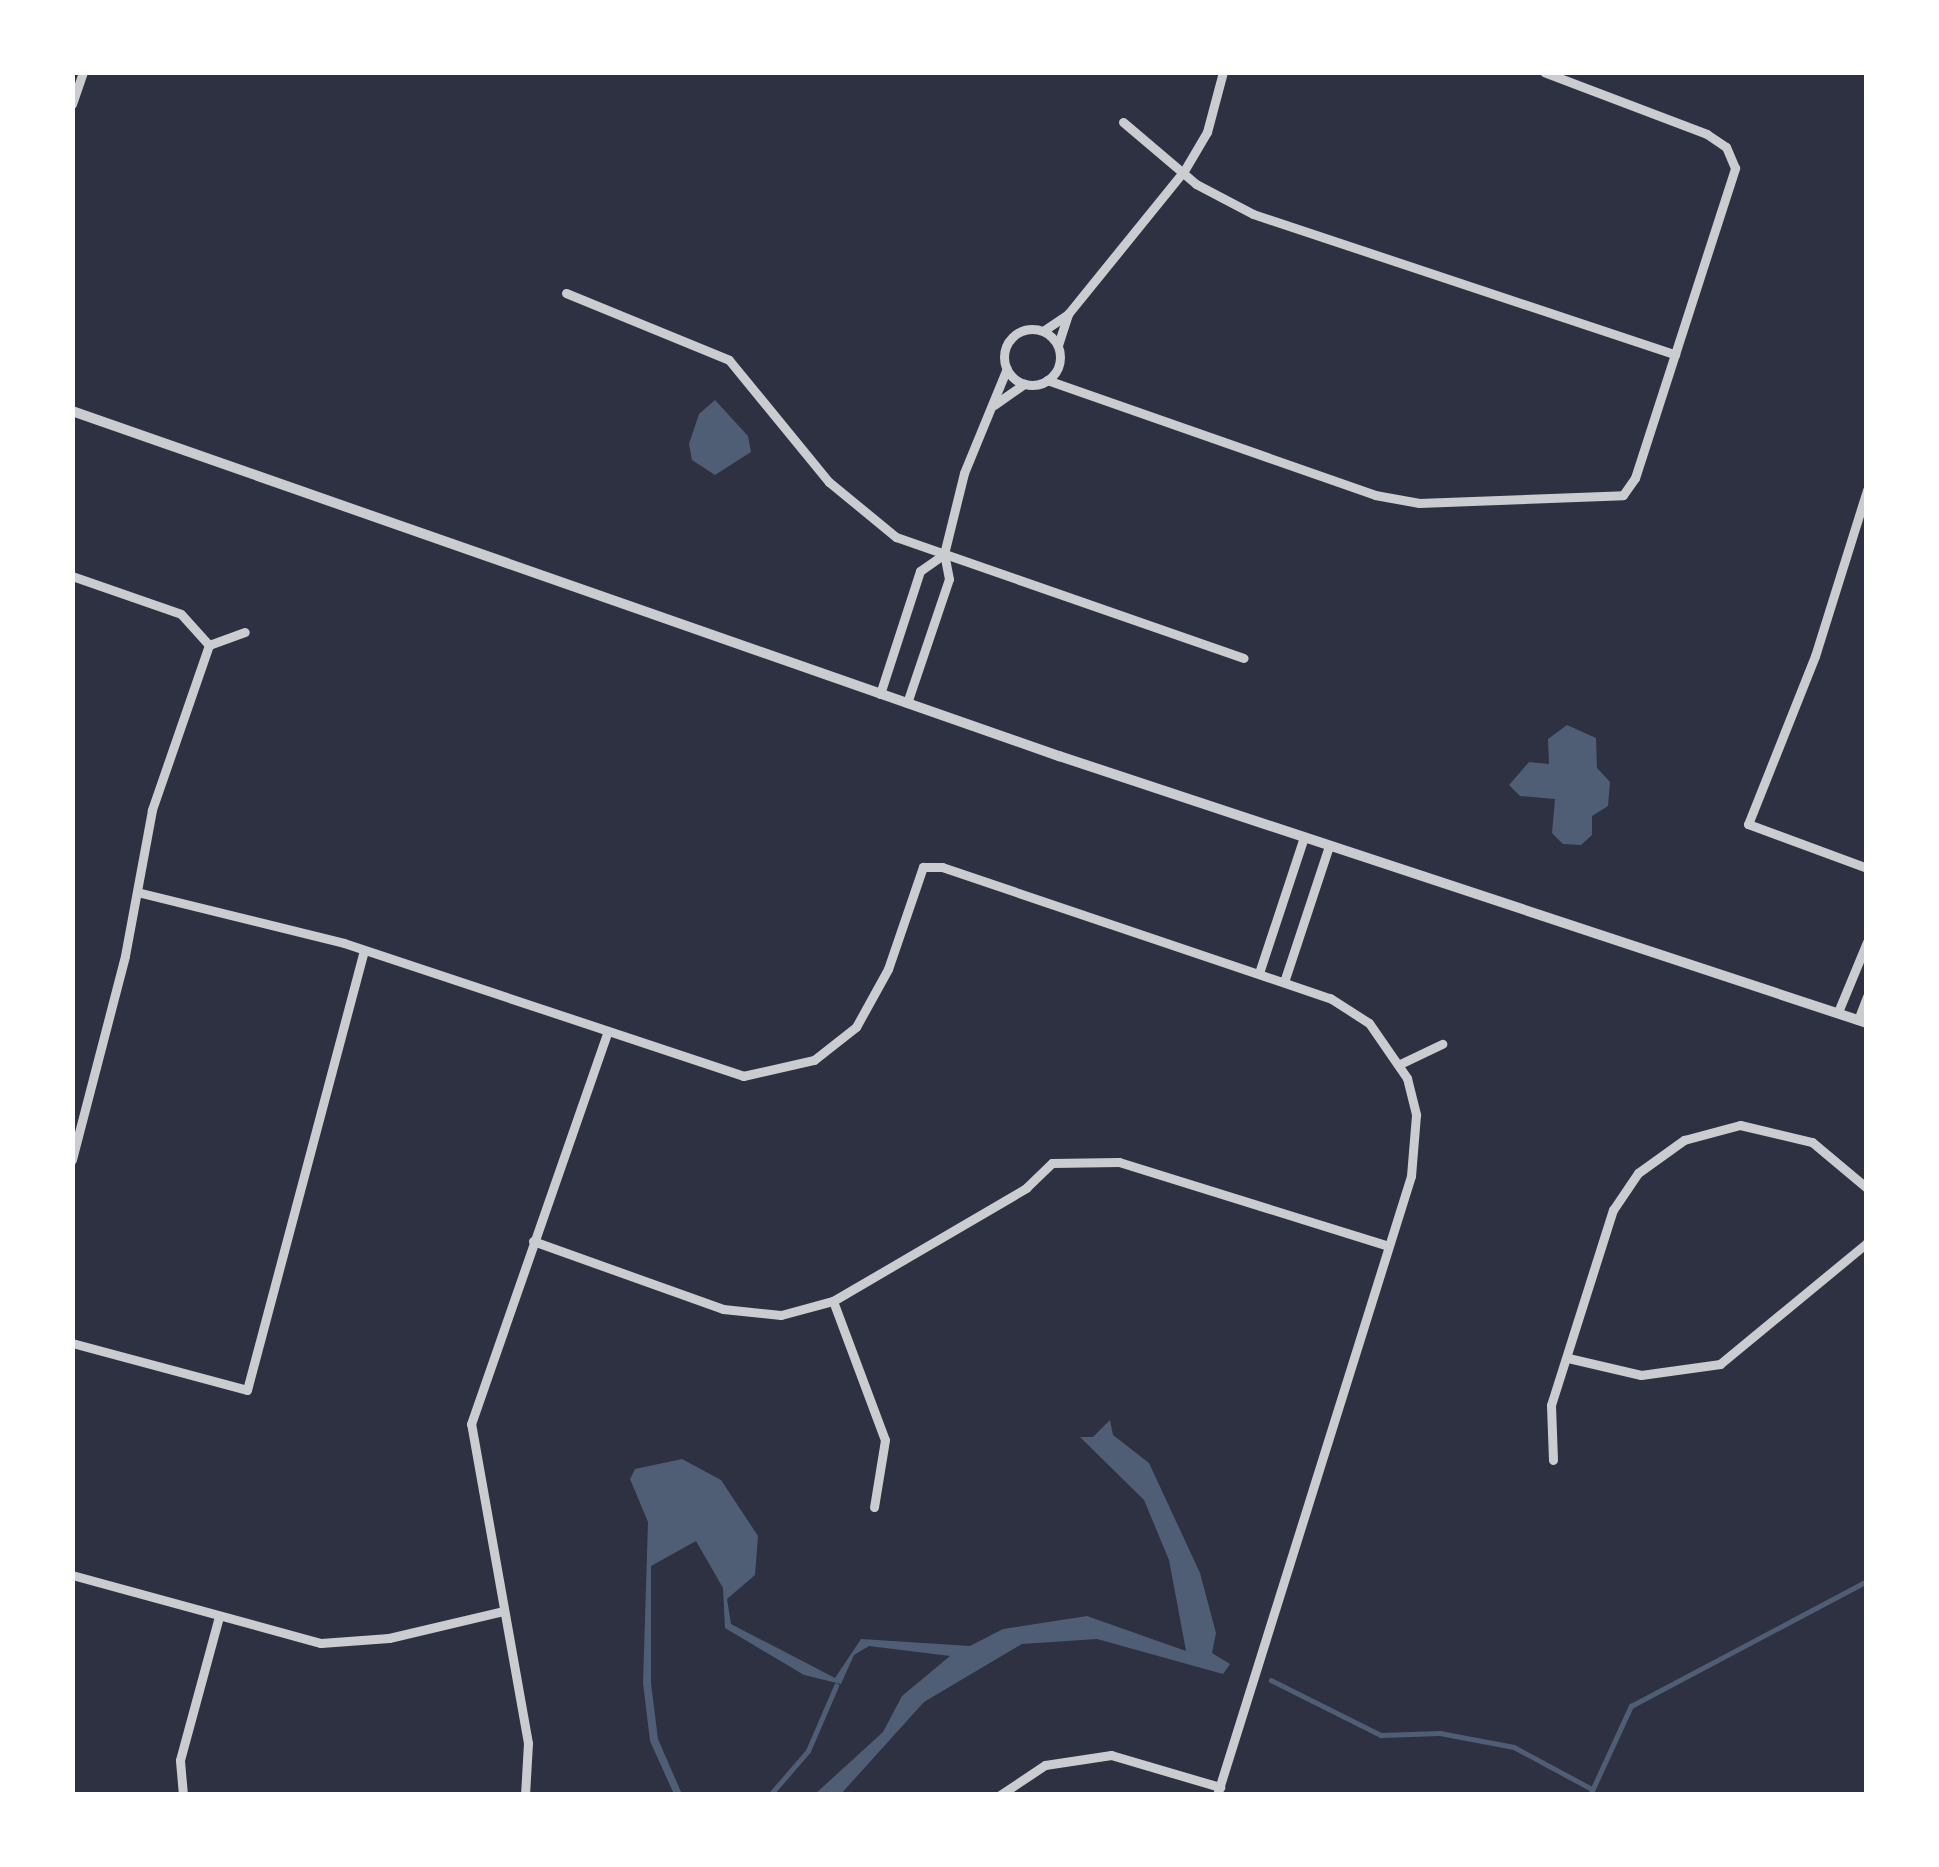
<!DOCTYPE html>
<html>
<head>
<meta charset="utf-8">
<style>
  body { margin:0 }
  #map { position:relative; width:1939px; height:1867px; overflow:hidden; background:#2d3142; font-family:Spectral,serif }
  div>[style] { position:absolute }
  .water>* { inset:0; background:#4f5d75 }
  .stream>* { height:4.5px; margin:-2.25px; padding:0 2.25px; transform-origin:2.25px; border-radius:2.25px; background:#4f5d75 }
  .minor>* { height:9px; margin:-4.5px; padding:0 4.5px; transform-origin:4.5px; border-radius:4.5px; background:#caccd0 }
  .minor>.ring { margin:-4.5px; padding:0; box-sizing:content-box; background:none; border:9px solid #caccd0; border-radius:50% }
  .tertiary>* { height:10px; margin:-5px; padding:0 5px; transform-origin:5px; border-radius:5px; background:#caccd0 }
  span { translate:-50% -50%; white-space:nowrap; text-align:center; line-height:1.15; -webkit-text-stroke:12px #fff; paint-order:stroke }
  .frame { position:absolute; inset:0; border:75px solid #fff; pointer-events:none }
</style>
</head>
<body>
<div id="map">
  <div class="water">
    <i style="clip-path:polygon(715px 400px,748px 436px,751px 452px,715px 475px,692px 460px,689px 444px,699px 414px)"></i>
    <i style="clip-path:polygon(1567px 725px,1596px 738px,1597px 768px,1610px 782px,1608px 806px,1592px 816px,1592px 835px,1581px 845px,1563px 844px,1552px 833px,1555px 799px,1520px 796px,1509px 785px,1529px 762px,1549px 764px,1548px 739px)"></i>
    <i style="clip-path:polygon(1110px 1420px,1113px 1435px,1149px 1463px,1200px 1573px,1216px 1633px,1212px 1653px,1230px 1664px,1223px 1674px,1097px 1639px,1022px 1644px,924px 1702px,840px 1795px,814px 1795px,883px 1732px,902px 1696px,950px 1656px,869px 1646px,854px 1655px,841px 1684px,804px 1675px,725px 1628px,723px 1588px,696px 1541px,651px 1566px,651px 1683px,658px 1739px,681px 1792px,673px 1792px,650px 1741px,643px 1683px,648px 1522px,630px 1479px,635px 1469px,682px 1459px,721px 1480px,758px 1536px,755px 1575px,727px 1599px,731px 1624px,835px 1678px,861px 1639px,970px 1646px,1003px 1629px,1087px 1616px,1186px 1651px,1169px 1560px,1144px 1500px,1080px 1437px,1093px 1437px)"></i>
  </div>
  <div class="stream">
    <i style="left:1271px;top:1680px;width:123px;rotate:26.6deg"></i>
    <i style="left:1381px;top:1735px;width:59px;rotate:-1.9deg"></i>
    <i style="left:1440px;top:1733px;width:75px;rotate:10.7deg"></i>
    <i style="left:1514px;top:1747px;width:89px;rotate:28.3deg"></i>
    <i style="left:770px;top:1795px;width:58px;rotate:-49.2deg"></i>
    <i style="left:808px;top:1751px;width:71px;rotate:-66.7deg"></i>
    <i style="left:1590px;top:1795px;width:98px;rotate:-65.3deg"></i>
    <i style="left:1631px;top:1706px;width:267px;rotate:-27.9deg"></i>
  </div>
  <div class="minor">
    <i style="left:72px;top:104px;width:34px;rotate:-71deg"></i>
    <i style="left:1123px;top:122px;width:96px;rotate:40.3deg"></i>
    <i style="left:1196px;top:184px;width:64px;rotate:27.8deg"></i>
    <i style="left:1253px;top:214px;width:445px;rotate:18.4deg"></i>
    <i style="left:566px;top:293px;width:176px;rotate:22.3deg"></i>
    <i style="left:729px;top:360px;width:158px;rotate:50.7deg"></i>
    <i style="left:829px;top:482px;width:87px;rotate:39.4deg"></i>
    <i style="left:896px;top:537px;width:368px;rotate:19.2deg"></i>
    <i class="ring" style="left:1004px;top:329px;width:47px;height:47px"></i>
    <i style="left:1043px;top:331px;width:30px;rotate:-34deg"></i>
    <i style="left:1068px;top:314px;width:184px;rotate:-51deg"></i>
    <i style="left:1184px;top:171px;width:45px;rotate:-59.5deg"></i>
    <i style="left:1207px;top:132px;width:62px;rotate:-75.1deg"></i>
    <i style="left:1058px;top:345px;width:33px;rotate:-72deg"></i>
    <i style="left:1047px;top:380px;width:348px;rotate:19.3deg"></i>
    <i style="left:1375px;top:495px;width:45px;rotate:10.3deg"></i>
    <i style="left:1419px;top:503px;width:204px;rotate:-2.2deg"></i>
    <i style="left:1623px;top:495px;width:21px;rotate:-55deg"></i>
    <i style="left:1635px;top:478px;width:326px;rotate:-72.1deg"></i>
    <i style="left:1735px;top:168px;width:23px;rotate:-113deg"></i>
    <i style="left:1726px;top:147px;width:23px;rotate:-146deg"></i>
    <i style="left:1707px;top:134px;width:174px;rotate:-159.2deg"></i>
    <i style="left:994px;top:405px;width:37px;rotate:-35deg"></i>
    <i style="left:1867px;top:490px;width:174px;rotate:107.4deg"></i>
    <i style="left:1815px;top:656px;width:181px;rotate:111.7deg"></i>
    <i style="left:1748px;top:824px;width:127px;rotate:20.3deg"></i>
    <i style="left:72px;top:576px;width:115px;rotate:19.2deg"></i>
    <i style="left:181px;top:614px;width:42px;rotate:47.9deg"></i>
    <i style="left:209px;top:645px;width:175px;rotate:109.1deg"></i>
    <i style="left:152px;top:810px;width:148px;rotate:100.5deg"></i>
    <i style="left:125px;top:956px;width:211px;rotate:104.6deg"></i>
    <i style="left:209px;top:645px;width:38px;rotate:-20deg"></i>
    <i style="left:880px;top:694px;width:129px;rotate:-72deg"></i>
    <i style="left:920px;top:571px;width:29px;rotate:-35deg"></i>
    <i style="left:907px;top:703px;width:131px;rotate:-71.3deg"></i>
    <i style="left:949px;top:579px;width:25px;rotate:-101deg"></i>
    <i style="left:944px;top:554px;width:83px;rotate:-76.1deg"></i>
    <i style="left:964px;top:473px;width:113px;rotate:-67.7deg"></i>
    <i style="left:137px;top:892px;width:213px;rotate:13.8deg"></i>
    <i style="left:344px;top:943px;width:421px;rotate:18.4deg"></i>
    <i style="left:743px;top:1076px;width:73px;rotate:-12.7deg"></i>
    <i style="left:814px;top:1060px;width:53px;rotate:-38.2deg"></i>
    <i style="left:856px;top:1027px;width:66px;rotate:-61.1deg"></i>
    <i style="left:888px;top:969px;width:108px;rotate:-71.1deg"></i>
    <i style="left:923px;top:867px;width:19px"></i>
    <i style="left:942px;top:867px;width:410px;rotate:18.7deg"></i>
    <i style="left:1330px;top:998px;width:46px;rotate:32.7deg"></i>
    <i style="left:1369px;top:1023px;width:67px;rotate:55.4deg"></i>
    <i style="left:1407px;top:1078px;width:38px;rotate:76deg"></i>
    <i style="left:1416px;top:1115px;width:61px;rotate:94.7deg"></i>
    <i style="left:1411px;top:1176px;width:649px;rotate:107.4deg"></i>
    <i style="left:1259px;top:973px;width:143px;rotate:-71.7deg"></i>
    <i style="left:1284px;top:982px;width:143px;rotate:-71.7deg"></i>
    <i style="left:1838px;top:1012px;width:76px;rotate:-67.5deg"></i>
    <i style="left:1858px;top:1020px;width:25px;rotate:-69deg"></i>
    <i style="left:1400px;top:1064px;width:47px;rotate:-25.5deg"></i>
    <i style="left:533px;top:1241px;width:202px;rotate:19.7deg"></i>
    <i style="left:723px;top:1309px;width:58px;rotate:5.9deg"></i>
    <i style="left:781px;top:1315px;width:54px;rotate:-15.1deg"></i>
    <i style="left:833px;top:1301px;width:224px;rotate:-30.3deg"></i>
    <i style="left:1026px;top:1188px;width:36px;rotate:-44deg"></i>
    <i style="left:1052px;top:1163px;width:67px;rotate:-0.9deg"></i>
    <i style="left:1119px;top:1162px;width:282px;rotate:17.3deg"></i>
    <i style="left:833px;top:1301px;width:148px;rotate:69.5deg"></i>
    <i style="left:885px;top:1440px;width:68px;rotate:99.3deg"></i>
    <i style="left:72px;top:1343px;width:181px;rotate:15deg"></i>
    <i style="left:247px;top:1390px;width:454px;rotate:-75.1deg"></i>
    <i style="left:1568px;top:1358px;width:75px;rotate:13.1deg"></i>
    <i style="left:1641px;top:1375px;width:80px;rotate:-7.9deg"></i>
    <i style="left:1720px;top:1364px;width:190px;rotate:-39.5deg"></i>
    <i style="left:1553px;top:1460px;width:55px;rotate:-92.1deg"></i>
    <i style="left:1551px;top:1405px;width:205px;rotate:-72.4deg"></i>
    <i style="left:1613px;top:1210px;width:45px;rotate:-56deg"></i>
    <i style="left:1638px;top:1173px;width:57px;rotate:-35.7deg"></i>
    <i style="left:1684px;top:1140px;width:58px;rotate:-15deg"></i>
    <i style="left:1740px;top:1125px;width:74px;rotate:13.3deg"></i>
    <i style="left:1812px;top:1142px;width:72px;rotate:39.9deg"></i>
    <i style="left:72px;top:1575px;width:258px;rotate:15.3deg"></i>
    <i style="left:321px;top:1643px;width:68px;rotate:-4.2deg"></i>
    <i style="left:389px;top:1638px;width:117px;rotate:-13.3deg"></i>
    <i style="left:183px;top:1795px;width:35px;rotate:-95deg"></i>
    <i style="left:180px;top:1760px;width:149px;rotate:-74.8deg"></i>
    <i style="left:525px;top:1795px;width:52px;rotate:-86.7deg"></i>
    <i style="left:528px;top:1743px;width:324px;rotate:-100.1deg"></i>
    <i style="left:471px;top:1424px;width:411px;rotate:-70.8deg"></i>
    <i style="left:1000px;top:1795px;width:54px;rotate:-33.7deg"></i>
    <i style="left:1045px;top:1765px;width:67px;rotate:-8.6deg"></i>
    <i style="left:1111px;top:1755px;width:114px;rotate:16.4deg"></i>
  </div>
  <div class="tertiary">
    <i style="left:72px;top:411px;width:1046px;rotate:19.27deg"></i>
    <i style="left:1059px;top:756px;width:851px;rotate:18.29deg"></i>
  </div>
  <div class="frame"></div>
</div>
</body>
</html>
